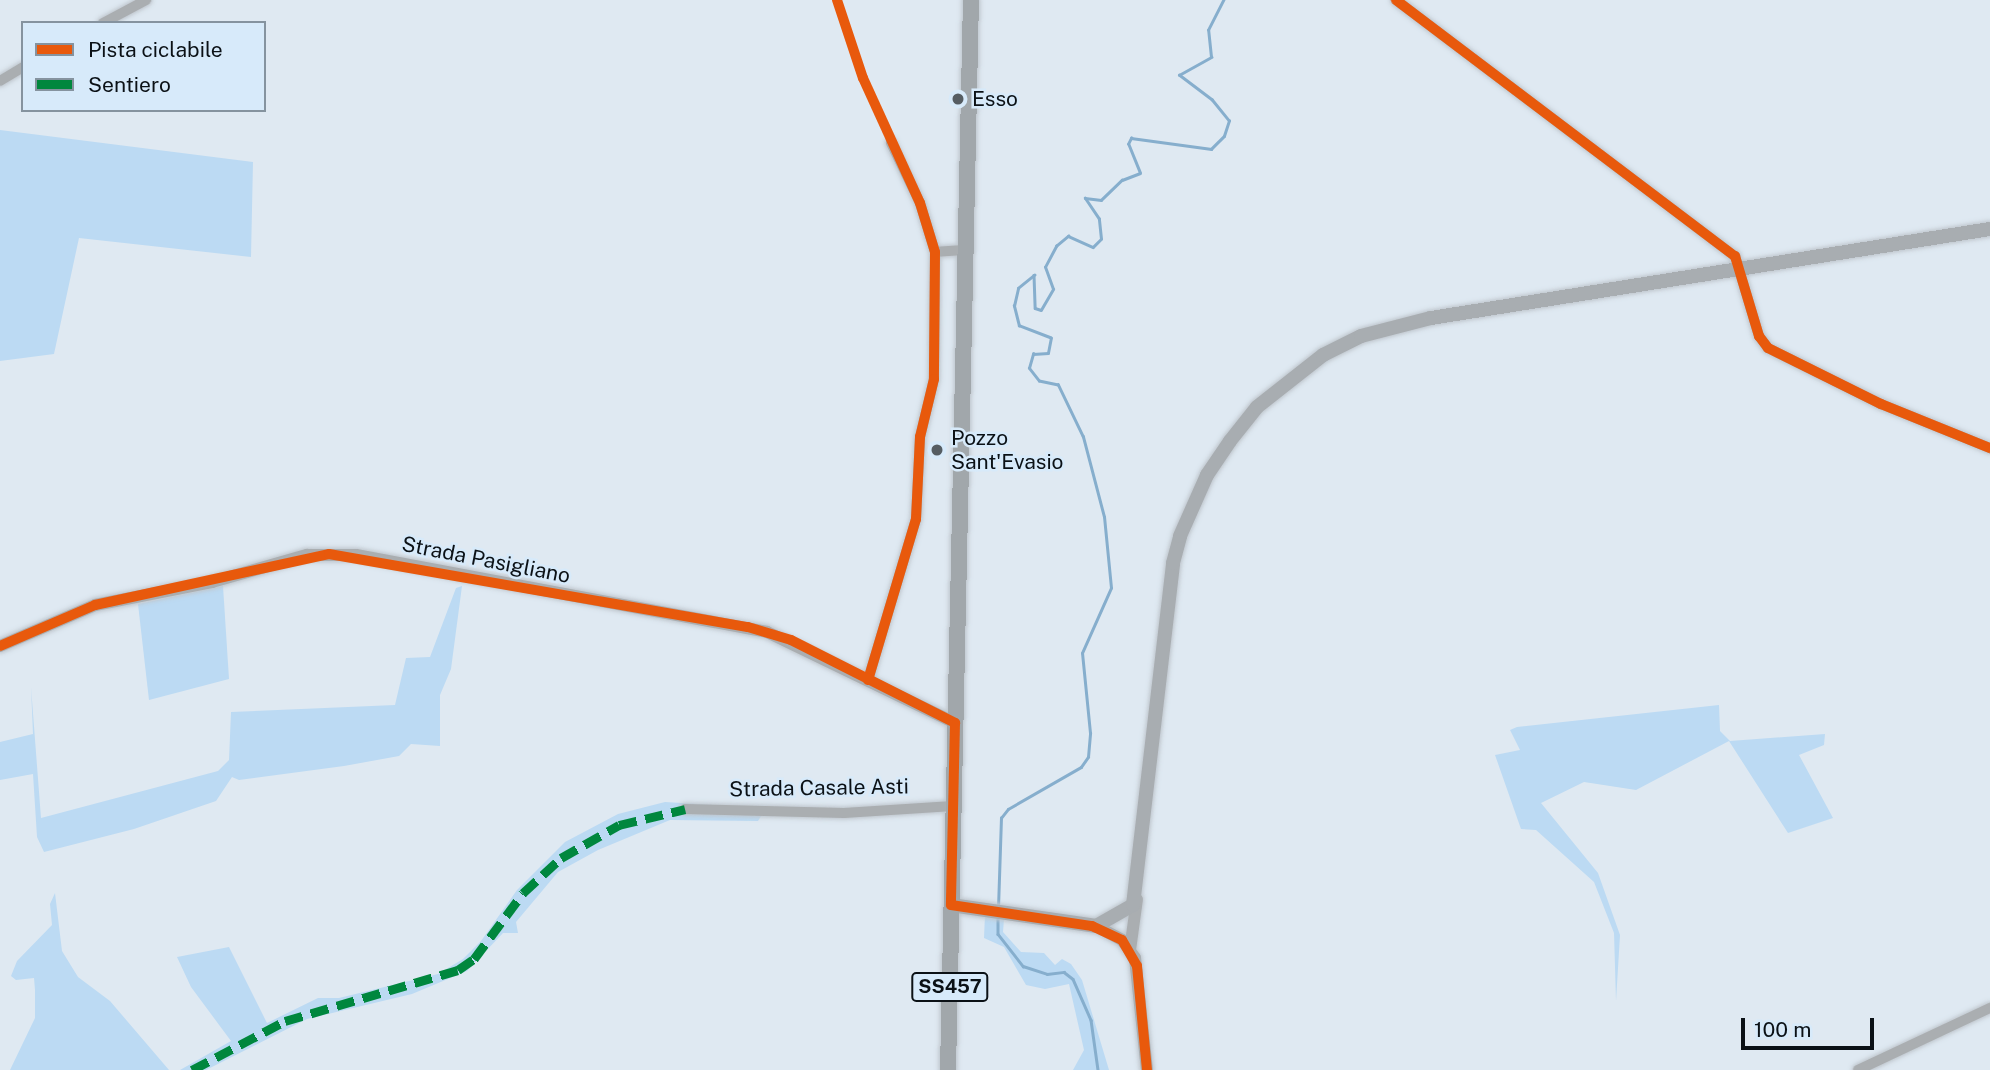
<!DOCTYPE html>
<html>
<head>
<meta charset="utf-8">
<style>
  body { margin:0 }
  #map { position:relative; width:1990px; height:1070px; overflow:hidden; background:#dfe9f2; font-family:"Public Sans",sans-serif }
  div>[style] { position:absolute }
  .green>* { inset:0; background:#bcdaf3 }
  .stream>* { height:2.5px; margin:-1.25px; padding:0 1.25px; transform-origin:1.25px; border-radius:1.25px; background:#86aecd }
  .roads { filter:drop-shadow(0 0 2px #bfc6cd) drop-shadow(0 0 2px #bfc6cd) }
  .minor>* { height:10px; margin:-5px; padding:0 5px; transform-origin:5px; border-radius:5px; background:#aaaeb1 }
  .tertiary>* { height:12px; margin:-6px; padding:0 6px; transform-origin:6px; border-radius:6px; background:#aaaeb1 }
  .secondary>* { height:14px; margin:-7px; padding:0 7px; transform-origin:7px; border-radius:7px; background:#a8adb1 }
  .primary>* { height:16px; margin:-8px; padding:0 8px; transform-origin:8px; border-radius:8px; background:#a1a7ab }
  .quiet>* { height:9px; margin-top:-4.5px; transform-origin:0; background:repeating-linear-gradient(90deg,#00873e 0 18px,transparent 0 27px) }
  .cycleway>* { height:10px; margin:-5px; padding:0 5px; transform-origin:5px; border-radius:5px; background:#e8590c }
  .dots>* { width:19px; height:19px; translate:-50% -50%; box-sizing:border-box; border:4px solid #d7eafa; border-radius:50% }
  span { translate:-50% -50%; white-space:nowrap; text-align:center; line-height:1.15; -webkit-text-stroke:5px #d7eafa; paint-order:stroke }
  .shield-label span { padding:2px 5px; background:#d7eafa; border:2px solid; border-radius:5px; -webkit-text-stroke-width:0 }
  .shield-label { font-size:19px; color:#0b1116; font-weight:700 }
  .poi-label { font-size:21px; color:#0b1116 }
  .left { translate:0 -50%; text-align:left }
  .street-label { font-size:21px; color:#0b1116 }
  .legend { position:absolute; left:21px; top:21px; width:245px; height:91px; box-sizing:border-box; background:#d7eafa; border:2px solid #85939f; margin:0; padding:9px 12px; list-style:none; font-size:21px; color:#0b1116 }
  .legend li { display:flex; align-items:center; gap:14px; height:35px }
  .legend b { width:35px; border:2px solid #85939f }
  .scale { position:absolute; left:1741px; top:1018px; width:133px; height:32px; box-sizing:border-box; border:4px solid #0b1116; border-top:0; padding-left:9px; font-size:21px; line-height:24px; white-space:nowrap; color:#0b1116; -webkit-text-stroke:5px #d7eafa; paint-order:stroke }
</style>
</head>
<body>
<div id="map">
  <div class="green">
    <i style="clip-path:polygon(0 130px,253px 162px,251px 257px,79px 238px,54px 354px,0 361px)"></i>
    <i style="clip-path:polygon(223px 586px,229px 679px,149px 700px,138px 604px)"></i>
    <i style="clip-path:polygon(462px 586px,451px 669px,440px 695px,440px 746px,411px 744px,399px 756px,344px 766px,239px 780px,232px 777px,216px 801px,134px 829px,44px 852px,37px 837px,33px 774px,0 780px,0 742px,33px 734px,31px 687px,41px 818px,218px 771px,229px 760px,231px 712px,395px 705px,406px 658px,430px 657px,456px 588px)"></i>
    <i style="clip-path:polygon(1719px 705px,1720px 731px,1730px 741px,1825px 734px,1824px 745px,1799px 755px,1833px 818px,1788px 833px,1729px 741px,1636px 790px,1584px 782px,1541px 803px,1598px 873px,1620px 935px,1616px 1001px,1614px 933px,1594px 882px,1536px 830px,1521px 829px,1495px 755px,1520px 750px,1510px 730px,1517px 727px)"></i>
    <i style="clip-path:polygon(665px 802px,766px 808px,758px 821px,670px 820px,598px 850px,558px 872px,516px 922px,518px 933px,503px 933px,467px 971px,412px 994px,307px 1019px,206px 1070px,180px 1070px,231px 1041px,191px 987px,177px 957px,229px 947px,267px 1023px,318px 998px,339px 998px,438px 974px,463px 959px,481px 941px,517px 890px,565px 842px,618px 814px)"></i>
    <i style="clip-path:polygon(55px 893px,62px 951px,78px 977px,110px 1001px,169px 1070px,10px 1070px,35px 1018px,35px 990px,34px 978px,16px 980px,11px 976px,17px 961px,52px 925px,50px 904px)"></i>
    <i style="clip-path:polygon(985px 914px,1004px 919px,1003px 932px,1021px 952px,1044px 953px,1055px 965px,1062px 959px,1071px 964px,1082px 980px,1109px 1070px,1073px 1070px,1084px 1050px,1069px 984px,1045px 989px,1026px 985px,1004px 947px,984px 938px)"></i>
  </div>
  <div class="stream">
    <i style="left:998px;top:908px;width:90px;rotate:-88.1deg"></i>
    <i style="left:1001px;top:818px;width:11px;rotate:-52deg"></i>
    <i style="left:1008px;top:809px;width:84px;rotate:-29.9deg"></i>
    <i style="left:1081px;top:767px;width:12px;rotate:-55deg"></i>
    <i style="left:1088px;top:757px;width:24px;rotate:-85deg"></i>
    <i style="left:1090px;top:733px;width:80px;rotate:-95.7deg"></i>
    <i style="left:1082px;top:653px;width:71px;rotate:-66deg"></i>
    <i style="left:1111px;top:588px;width:71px;rotate:-95.6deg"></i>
    <i style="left:1104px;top:517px;width:83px;rotate:-104.7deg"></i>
    <i style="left:1083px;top:437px;width:58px;rotate:-115.7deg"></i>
    <i style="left:1058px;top:385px;width:19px;rotate:-168deg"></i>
    <i style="left:1039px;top:381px;width:16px;rotate:-128deg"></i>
    <i style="left:1029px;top:368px;width:15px;rotate:-74deg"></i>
    <i style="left:1033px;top:354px;width:15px;rotate:-4deg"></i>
    <i style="left:1048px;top:353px;width:15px;rotate:-79deg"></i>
    <i style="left:1051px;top:338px;width:34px;rotate:-159deg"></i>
    <i style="left:1019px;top:326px;width:21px;rotate:-104deg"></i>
    <i style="left:1014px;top:306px;width:18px;rotate:-77deg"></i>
    <i style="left:1018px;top:288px;width:21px;rotate:-39deg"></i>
    <i style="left:1034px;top:275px;width:33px;rotate:88deg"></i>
    <i style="left:1035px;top:308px;width:6px;rotate:18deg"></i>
    <i style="left:1041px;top:310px;width:24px;rotate:-60deg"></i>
    <i style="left:1053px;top:289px;width:23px;rotate:-110deg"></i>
    <i style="left:1045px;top:267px;width:24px;rotate:-62deg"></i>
    <i style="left:1056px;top:246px;width:16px;rotate:-40deg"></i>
    <i style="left:1068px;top:236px;width:27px;rotate:24deg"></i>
    <i style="left:1093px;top:247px;width:11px;rotate:-45deg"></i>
    <i style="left:1101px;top:239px;width:20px;rotate:-96deg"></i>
    <i style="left:1099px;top:219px;width:25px;rotate:-124deg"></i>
    <i style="left:1085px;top:198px;width:16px;rotate:7deg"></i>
    <i style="left:1101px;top:200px;width:29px;rotate:-44deg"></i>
    <i style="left:1122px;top:180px;width:19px;rotate:-21deg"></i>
    <i style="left:1140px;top:173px;width:31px;rotate:-112deg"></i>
    <i style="left:1128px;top:144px;width:7px;rotate:-63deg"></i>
    <i style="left:1131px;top:138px;width:81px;rotate:7.8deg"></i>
    <i style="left:1211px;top:149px;width:18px;rotate:-45deg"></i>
    <i style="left:1224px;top:136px;width:16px;rotate:-72deg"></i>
    <i style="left:1229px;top:121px;width:27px;rotate:-129deg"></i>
    <i style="left:1212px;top:100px;width:41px;rotate:-142.9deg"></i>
    <i style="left:1179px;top:75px;width:37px;rotate:-29deg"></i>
    <i style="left:1211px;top:57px;width:27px;rotate:-96deg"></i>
    <i style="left:1208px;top:30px;width:34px;rotate:-63deg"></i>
    <i style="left:998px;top:918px;width:16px;rotate:90deg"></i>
    <i style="left:998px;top:934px;width:41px;rotate:52deg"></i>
    <i style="left:1023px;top:966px;width:25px;rotate:18deg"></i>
    <i style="left:1047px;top:974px;width:17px;rotate:-7deg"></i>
    <i style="left:1064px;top:972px;width:11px;rotate:38deg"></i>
    <i style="left:1073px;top:979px;width:45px;rotate:66.3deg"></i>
    <i style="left:1091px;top:1020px;width:50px;rotate:82deg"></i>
  </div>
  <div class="roads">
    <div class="minor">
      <i style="left:1396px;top:0;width:425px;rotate:37.1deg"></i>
      <i style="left:1735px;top:256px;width:84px;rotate:73.3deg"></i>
      <i style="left:1759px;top:336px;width:15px;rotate:53deg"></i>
      <i style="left:1768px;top:348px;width:126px;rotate:26.4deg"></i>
      <i style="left:1881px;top:404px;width:118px;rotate:22deg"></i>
      <i style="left:103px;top:23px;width:49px;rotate:-28.1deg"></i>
      <i style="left:0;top:81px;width:27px;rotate:-31deg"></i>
      <i style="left:935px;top:252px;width:31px;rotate:-4deg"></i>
      <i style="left:868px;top:680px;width:168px;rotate:-73.4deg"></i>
      <i style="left:916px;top:519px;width:82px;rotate:-87.2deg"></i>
      <i style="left:920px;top:437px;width:60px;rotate:-76.4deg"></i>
      <i style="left:934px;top:379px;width:127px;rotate:-89.5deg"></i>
      <i style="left:935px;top:252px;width:51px;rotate:-107deg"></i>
      <i style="left:920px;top:203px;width:67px;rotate:-115.8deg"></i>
      <i style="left:685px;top:809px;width:159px;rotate:1.4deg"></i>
      <i style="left:844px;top:813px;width:109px;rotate:-3.7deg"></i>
      <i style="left:1858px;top:1070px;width:146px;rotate:-25.2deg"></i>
    </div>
    <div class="tertiary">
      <i style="left:0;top:646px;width:103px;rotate:-23.3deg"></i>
      <i style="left:95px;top:605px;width:119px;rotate:-11.1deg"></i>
      <i style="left:212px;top:582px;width:99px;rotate:-15.9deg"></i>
      <i style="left:307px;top:555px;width:49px"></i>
      <i style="left:356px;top:555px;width:418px;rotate:10.6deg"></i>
      <i style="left:767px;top:632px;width:209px;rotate:25.8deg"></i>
      <i style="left:1096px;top:926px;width:30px;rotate:28deg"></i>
      <i style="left:1122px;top:940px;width:22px;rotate:54deg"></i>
      <i style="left:1135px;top:958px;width:113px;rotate:83.9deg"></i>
      <i style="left:1130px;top:950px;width:51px;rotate:-82.2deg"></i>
    </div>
    <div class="secondary">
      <i style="left:951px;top:905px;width:147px;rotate:8.2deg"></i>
      <i style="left:1096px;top:926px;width:43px;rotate:-29.6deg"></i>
      <i style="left:1133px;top:905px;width:344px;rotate:-83.3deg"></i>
      <i style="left:1173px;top:563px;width:28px;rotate:-75deg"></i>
      <i style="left:1180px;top:536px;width:67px;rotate:-66.1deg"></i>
      <i style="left:1207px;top:475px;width:41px;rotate:-55.9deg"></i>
      <i style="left:1230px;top:441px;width:43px;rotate:-51.5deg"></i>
      <i style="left:1257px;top:407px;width:84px;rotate:-38.2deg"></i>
      <i style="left:1323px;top:355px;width:42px;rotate:-26.6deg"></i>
      <i style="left:1361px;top:336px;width:72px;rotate:-14.4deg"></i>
      <i style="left:1431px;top:318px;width:566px;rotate:-9.05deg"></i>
    </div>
    <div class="primary">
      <i style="left:948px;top:1070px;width:1070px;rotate:-88.77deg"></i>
    </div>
  </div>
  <div class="quiet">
    <i style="left:192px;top:1070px;width:105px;rotate:-27.8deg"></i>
    <i style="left:285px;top:1021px;width:180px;rotate:-16.4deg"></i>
    <i style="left:458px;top:970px;width:19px;rotate:-35deg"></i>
    <i style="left:474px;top:959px;width:82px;rotate:-53.4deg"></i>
    <i style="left:523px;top:893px;width:52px;rotate:-42.6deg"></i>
    <i style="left:561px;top:858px;width:67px;rotate:-29.6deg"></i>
    <i style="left:619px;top:825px;width:68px;rotate:-13.6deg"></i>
  </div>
  <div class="cycleway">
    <i style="left:837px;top:0;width:82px;rotate:71.6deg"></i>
    <i style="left:863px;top:78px;width:137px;rotate:65.5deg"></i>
    <i style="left:920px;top:203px;width:51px;rotate:73deg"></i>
    <i style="left:935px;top:252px;width:127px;rotate:90.5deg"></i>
    <i style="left:934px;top:379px;width:60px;rotate:103.6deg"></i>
    <i style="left:920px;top:437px;width:82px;rotate:92.8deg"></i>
    <i style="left:916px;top:519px;width:168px;rotate:106.6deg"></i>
    <i style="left:1396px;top:0;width:425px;rotate:37.1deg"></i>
    <i style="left:1735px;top:256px;width:84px;rotate:73.3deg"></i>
    <i style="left:1759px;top:336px;width:15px;rotate:53deg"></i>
    <i style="left:1768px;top:348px;width:126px;rotate:26.4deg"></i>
    <i style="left:1881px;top:404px;width:118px;rotate:22deg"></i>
    <i style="left:0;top:646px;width:103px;rotate:-23.3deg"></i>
    <i style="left:95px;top:605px;width:239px;rotate:-12.3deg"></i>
    <i style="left:329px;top:554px;width:425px;rotate:9.9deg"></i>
    <i style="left:748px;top:627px;width:45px;rotate:16.8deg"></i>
    <i style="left:791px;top:640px;width:184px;rotate:26.8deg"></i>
    <i style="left:955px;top:723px;width:182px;rotate:91.3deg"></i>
    <i style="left:951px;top:905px;width:143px;rotate:8.5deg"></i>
    <i style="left:1092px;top:926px;width:33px;rotate:25deg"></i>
    <i style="left:1122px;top:940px;width:30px;rotate:60deg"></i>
    <i style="left:1137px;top:966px;width:104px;rotate:84.5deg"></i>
  </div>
  <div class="dots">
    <i style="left:958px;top:99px;background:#555d63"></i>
    <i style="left:937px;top:450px;background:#555d63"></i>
  </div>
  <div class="shield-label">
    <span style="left:950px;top:987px">SS457</span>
  </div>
  <div class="poi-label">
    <span class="left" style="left:972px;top:99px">Esso</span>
    <span class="left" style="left:951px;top:450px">Pozzo<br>Sant'Evasio</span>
  </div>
  <div class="street-label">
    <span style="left:486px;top:560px;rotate:11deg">Strada Pasigliano</span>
    <span style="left:819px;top:788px;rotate:-1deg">Strada Casale Asti</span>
  </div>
  <ul class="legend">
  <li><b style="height:9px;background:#e8590c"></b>Pista ciclabile</li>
  <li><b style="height:9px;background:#00873e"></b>Sentiero</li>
  </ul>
  <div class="scale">100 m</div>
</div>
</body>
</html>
